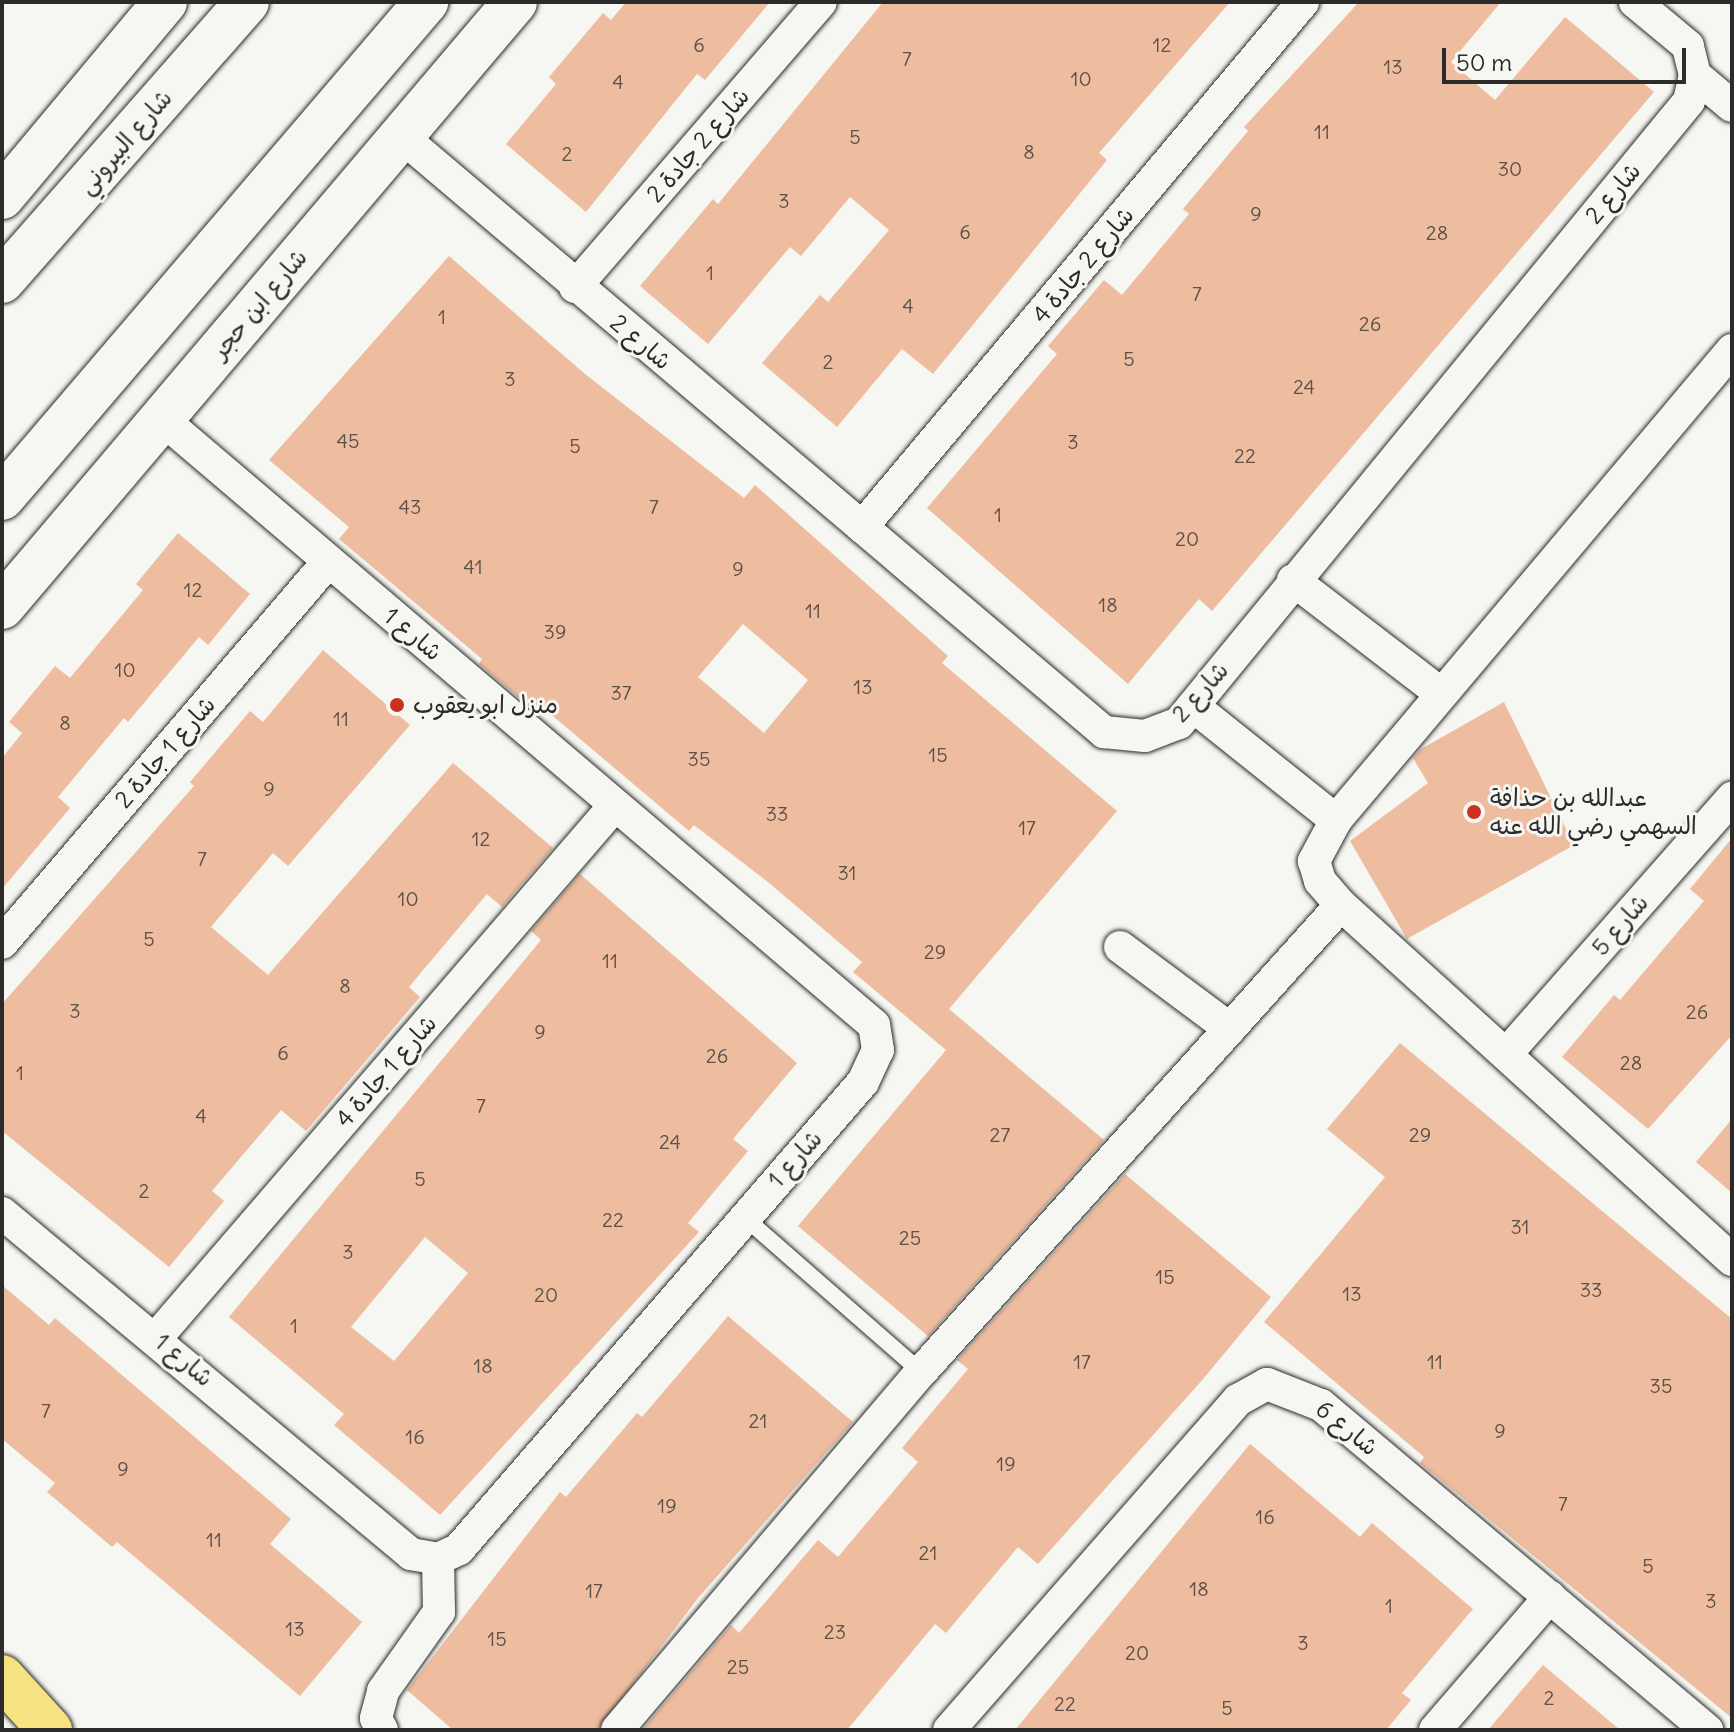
<!DOCTYPE html>
<html>
<head>
<meta charset="utf-8">
<style>
  body { margin:0 }
  #map { position:relative; width:1734px; height:1732px; overflow:hidden; background:#f6f6f2; font-family:Delius,"Playpen Sans Arabic",sans-serif }
  div>[style] { position:absolute }
  .building>* { inset:0; background:#eebd9f }
  .roads { filter:drop-shadow(0 0 2px #2b2b2b) drop-shadow(0 0 2px #2b2b2b) }
  .lane>* { height:16px; margin:-8px; padding:0 8px; transform-origin:8px; border-radius:8px; background:#f6f6f2 }
  .street>* { height:32px; margin:-16px; padding:0 16px; transform-origin:16px; border-radius:16px; background:#f6f6f2 }
  .secondary>* { height:44px; margin:-22px; padding:0 22px; transform-origin:22px; border-radius:22px; background:#f6f6f2 }
  .primary>* { height:44px; margin:-22px; padding:0 22px; transform-origin:22px; border-radius:22px; background:#f7e281 }
  .dots>* { width:22px; height:22px; translate:-50% -50%; box-sizing:border-box; border:4px solid #f6f6f2; border-radius:50% }
  span { translate:-50% -50%; white-space:nowrap; text-align:center; line-height:1.15; -webkit-text-stroke:6px #f6f6f2; paint-order:stroke }
  .number-label { font-size:20px; color:#5c5048 }
  .number-label span { -webkit-text-stroke-width:0 }
  .street-label { font-size:24px; color:#2b2b2b }
  .poi-label { font-size:24px; color:#2b2b2b }
  .left { translate:0 -50%; text-align:left }
  .frame { position:absolute; inset:0; border:4px solid #2b2b2b; pointer-events:none }
  .scale { position:absolute; left:1442px; top:48px; width:244px; height:36px; box-sizing:border-box; border:4px solid #2b2b2b; border-top:0; padding-left:10px; font-size:24px; line-height:28px; white-space:nowrap; color:#2b2b2b; -webkit-text-stroke:6px #f6f6f2; paint-order:stroke }
</style>
</head>
<body>
<div id="map">
  <div class="building">
    <i style="clip-path:polygon(626px 2px,770px 2px,705px 80px,697px 74px,586px 212px,506px 144px,556px 84px,549px 77px,603px 13px,611px 20px)"></i>
    <i style="clip-path:polygon(883px 2px,1230px 2px,1099px 153px,1107px 160px,933px 374px,902px 349px,837px 427px,762px 363px,820px 295px,828px 302px,889px 230px,850px 197px,801px 256px,790px 247px,708px 344px,640px 286px,713px 199px,718px 204px)"></i>
    <i style="clip-path:polygon(1359px 2px,1501px 2px,1451px 62px,1495px 100px,1565px 17px,1654px 92px,1212px 611px,1199px 599px,1128px 684px,927px 508px,1057px 354px,1048px 346px,1104px 280px,1122px 295px,1189px 214px,1183px 209px,1248px 131px,1244px 127px)"></i>
    <i style="clip-path:polygon(evenodd,449px 256px,585px 374px,744px 498px,755px 485px,948px 656px,942px 663px,1117px 811px,949px 1009px,1104px 1140px,928px 1336px,798px 1226px,946px 1050px,853px 972px,862px 962px,768px 882px,694px 825px,689px 831px,541px 706px,536px 712px,479px 664px,482px 659px,339px 539px,349px 527px,269px 460px,449px 256px,743px 624px,808px 680px,764px 733px,698px 677px,743px 624px)"></i>
    <i style="clip-path:polygon(178px 533px,250px 594px,208px 645px,199px 637px,128px 722px,124px 718px,58px 797px,70px 808px,2px 889px,2px 758px,22px 733px,9px 722px,55px 666px,70px 678px,143px 590px,136px 584px)"></i>
    <i style="clip-path:polygon(323px 650px,410px 725px,288px 866px,273px 853px,211px 927px,268px 975px,453px 763px,553px 848px,502px 907px,487px 894px,409px 987px,420px 997px,306px 1131px,281px 1110px,212px 1191px,224px 1201px,169px 1267px,2px 1131px,2px 1004px,194px 786px,190px 782px,250px 711px,263px 722px)"></i>
    <i style="clip-path:polygon(1504px 702px,1574px 845px,1407px 939px,1350px 841px,1428px 783px,1413px 758px,1421px 749px)"></i>
    <i style="clip-path:polygon(1732px 838px,1732px 1035px,1648px 1129px,1562px 1057px,1614px 995px,1620px 1000px,1704px 901px,1690px 889px)"></i>
    <i style="clip-path:polygon(evenodd,580px 874px,797px 1063px,733px 1139px,748px 1151px,688px 1223px,699px 1232px,440px 1515px,334px 1425px,344px 1414px,229px 1317px,541px 940px,531px 931px,580px 874px,425px 1237px,468px 1273px,394px 1361px,351px 1327px,425px 1237px)"></i>
    <i style="clip-path:polygon(1400px 1043px,1732px 1319px,1732px 1718px,1420px 1463px,1424px 1457px,1264px 1322px,1385px 1177px,1327px 1129px)"></i>
    <i style="clip-path:polygon(1732px 1119px,1732px 1193px,1696px 1162px)"></i>
    <i style="clip-path:polygon(1125px 1174px,1271px 1297px,1204px 1378px,1038px 1564px,1018px 1547px,946px 1633px,935px 1624px,847px 1730px,642px 1730px,731px 1625px,739px 1633px,818px 1540px,838px 1557px,918px 1462px,902px 1448px,968px 1369px,957px 1360px)"></i>
    <i style="clip-path:polygon(2px 1285px,49px 1325px,55px 1318px,291px 1519px,270px 1544px,362px 1622px,300px 1696px,117px 1542px,112px 1547px,47px 1492px,55px 1483px,2px 1439px)"></i>
    <i style="clip-path:polygon(728px 1316px,853px 1422px,698px 1598px,598px 1730px,453px 1730px,407px 1690px,560px 1492px,566px 1497px,637px 1413px,642px 1417px)"></i>
    <i style="clip-path:polygon(1250px 1444px,1360px 1537px,1372px 1523px,1473px 1609px,1402px 1693px,1411px 1700px,1386px 1730px,1015px 1730px)"></i>
    <i style="clip-path:polygon(1543px 1665px,1620px 1730px,1488px 1730px)"></i>
  </div>
  <div class="roads">
    <div class="lane">
      <i style="left:744px;top:1217px;width:235px;rotate:41.2deg"></i>
    </div>
    <div class="street">
      <i style="left:1695px;top:75px;width:48px;rotate:40deg"></i>
      <i style="left:401px;top:136px;width:922px;rotate:40.29deg"></i>
      <i style="left:1104px;top:732px;width:41px;rotate:5.6deg"></i>
      <i style="left:1145px;top:736px;width:36px;rotate:-21deg"></i>
      <i style="left:1179px;top:723px;width:804px;rotate:-50.65deg"></i>
      <i style="left:1689px;top:101px;width:27px;rotate:-77deg"></i>
      <i style="left:1695px;top:75px;width:30px;rotate:-104deg"></i>
      <i style="left:1688px;top:46px;width:69px;rotate:-140.3deg"></i>
      <i style="left:575px;top:287px;width:376px;rotate:-49.2deg"></i>
      <i style="left:1732px;top:350px;width:615px;rotate:130.12deg"></i>
      <i style="left:1336px;top:820px;width:47px;rotate:118.2deg"></i>
      <i style="left:1314px;top:861px;width:21px;rotate:73deg"></i>
      <i style="left:1320px;top:881px;width:32px;rotate:49deg"></i>
      <i style="left:1341px;top:905px;width:528px;rotate:42.24deg"></i>
      <i style="left:862px;top:527px;width:686px;rotate:-49.97deg"></i>
      <i style="left:1293px;top:580px;width:185px;rotate:37.5deg"></i>
      <i style="left:1193px;top:706px;width:183px;rotate:38.6deg"></i>
      <i style="left:2px;top:943px;width:501px;rotate:-49.45deg"></i>
      <i style="left:1120px;top:947px;width:137px;rotate:36.7deg"></i>
      <i style="left:1508px;top:1052px;width:339px;rotate:-48.6deg"></i>
      <i style="left:2px;top:1213px;width:533px;rotate:39.82deg"></i>
      <i style="left:411px;top:1554px;width:27px;rotate:10deg"></i>
      <i style="left:438px;top:1559px;width:23px;rotate:-25deg"></i>
      <i style="left:459px;top:1549px;width:617px;rotate:-49.14deg"></i>
      <i style="left:863px;top:1082px;width:35px;rotate:-65deg"></i>
      <i style="left:878px;top:1050px;width:25px;rotate:-99deg"></i>
      <i style="left:874px;top:1025px;width:935px;rotate:-139.6deg"></i>
      <i style="left:157px;top:1337px;width:702px;rotate:-49.27deg"></i>
      <i style="left:382px;top:1730px;width:13px;rotate:-117deg"></i>
      <i style="left:376px;top:1718px;width:28px;rotate:-75deg"></i>
      <i style="left:383px;top:1691px;width:97px;rotate:-54.7deg"></i>
      <i style="left:439px;top:1612px;width:53px;rotate:-91.1deg"></i>
      <i style="left:617px;top:1730px;width:470px;rotate:-49.7deg"></i>
      <i style="left:921px;top:1372px;width:628px;rotate:-48.03deg"></i>
      <i style="left:949px;top:1730px;width:439px;rotate:-48.8deg"></i>
      <i style="left:1238px;top:1400px;width:33px;rotate:-29deg"></i>
      <i style="left:1267px;top:1384px;width:58px;rotate:21.3deg"></i>
      <i style="left:1321px;top:1405px;width:505px;rotate:40.1deg"></i>
      <i style="left:1435px;top:1730px;width:176px;rotate:-49.2deg"></i>
    </div>
    <div class="secondary">
      <i style="left:2px;top:197px;width:254px;rotate:-50.1deg"></i>
      <i style="left:2px;top:281px;width:371px;rotate:-48.7deg"></i>
      <i style="left:2px;top:498px;width:653px;rotate:-49.47deg"></i>
      <i style="left:2px;top:607px;width:793px;rotate:-49.7deg"></i>
    </div>
    <div class="primary">
      <i style="left:2px;top:1677px;width:72px;rotate:47.8deg"></i>
    </div>
  </div>
  <div class="dots">
    <i style="left:397px;top:705px;background:#c8321e"></i>
    <i style="left:1474px;top:812px;background:#c8321e"></i>
  </div>
  <div class="number-label">
    <span style="left:699px;top:44px">6</span>
    <span style="left:1162px;top:44px">12</span>
    <span style="left:907px;top:58px">7</span>
    <span style="left:1393px;top:66px">13</span>
    <span style="left:1081px;top:78px">10</span>
    <span style="left:618px;top:81px">4</span>
    <span style="left:1322px;top:131px">11</span>
    <span style="left:855px;top:136px">5</span>
    <span style="left:1029px;top:151px">8</span>
    <span style="left:567px;top:153px">2</span>
    <span style="left:1510px;top:168px">30</span>
    <span style="left:784px;top:200px">3</span>
    <span style="left:1256px;top:213px">9</span>
    <span style="left:965px;top:231px">6</span>
    <span style="left:1437px;top:232px">28</span>
    <span style="left:710px;top:272px">1</span>
    <span style="left:1197px;top:293px">7</span>
    <span style="left:908px;top:305px">4</span>
    <span style="left:442px;top:316px">1</span>
    <span style="left:1370px;top:323px">26</span>
    <span style="left:1129px;top:358px">5</span>
    <span style="left:828px;top:361px">2</span>
    <span style="left:510px;top:378px">3</span>
    <span style="left:1304px;top:386px">24</span>
    <span style="left:348px;top:440px">45</span>
    <span style="left:1073px;top:441px">3</span>
    <span style="left:575px;top:445px">5</span>
    <span style="left:1245px;top:455px">22</span>
    <span style="left:410px;top:506px">43</span>
    <span style="left:654px;top:506px">7</span>
    <span style="left:998px;top:514px">1</span>
    <span style="left:1187px;top:538px">20</span>
    <span style="left:473px;top:566px">41</span>
    <span style="left:738px;top:568px">9</span>
    <span style="left:193px;top:589px">12</span>
    <span style="left:1108px;top:604px">18</span>
    <span style="left:813px;top:610px">11</span>
    <span style="left:555px;top:631px">39</span>
    <span style="left:125px;top:669px">10</span>
    <span style="left:863px;top:686px">13</span>
    <span style="left:621px;top:692px">37</span>
    <span style="left:341px;top:718px">11</span>
    <span style="left:65px;top:722px">8</span>
    <span style="left:938px;top:754px">15</span>
    <span style="left:699px;top:758px">35</span>
    <span style="left:269px;top:788px">9</span>
    <span style="left:777px;top:813px">33</span>
    <span style="left:1027px;top:827px">17</span>
    <span style="left:481px;top:838px">12</span>
    <span style="left:202px;top:858px">7</span>
    <span style="left:847px;top:872px">31</span>
    <span style="left:408px;top:898px">10</span>
    <span style="left:149px;top:938px">5</span>
    <span style="left:935px;top:951px">29</span>
    <span style="left:610px;top:960px">11</span>
    <span style="left:345px;top:985px">8</span>
    <span style="left:75px;top:1010px">3</span>
    <span style="left:1697px;top:1011px">26</span>
    <span style="left:540px;top:1031px">9</span>
    <span style="left:283px;top:1052px">6</span>
    <span style="left:717px;top:1055px">26</span>
    <span style="left:1631px;top:1062px">28</span>
    <span style="left:20px;top:1072px">1</span>
    <span style="left:481px;top:1105px">7</span>
    <span style="left:201px;top:1115px">4</span>
    <span style="left:1000px;top:1134px">27</span>
    <span style="left:1420px;top:1134px">29</span>
    <span style="left:670px;top:1141px">24</span>
    <span style="left:420px;top:1178px">5</span>
    <span style="left:144px;top:1190px">2</span>
    <span style="left:613px;top:1219px">22</span>
    <span style="left:1520px;top:1226px">31</span>
    <span style="left:910px;top:1237px">25</span>
    <span style="left:348px;top:1251px">3</span>
    <span style="left:1165px;top:1276px">15</span>
    <span style="left:1591px;top:1289px">33</span>
    <span style="left:1352px;top:1293px">13</span>
    <span style="left:546px;top:1294px">20</span>
    <span style="left:294px;top:1325px">1</span>
    <span style="left:1082px;top:1361px">17</span>
    <span style="left:1435px;top:1361px">11</span>
    <span style="left:483px;top:1365px">18</span>
    <span style="left:1661px;top:1385px">35</span>
    <span style="left:46px;top:1410px">7</span>
    <span style="left:758px;top:1420px">21</span>
    <span style="left:1500px;top:1430px">9</span>
    <span style="left:415px;top:1436px">16</span>
    <span style="left:1006px;top:1463px">19</span>
    <span style="left:123px;top:1468px">9</span>
    <span style="left:1563px;top:1503px">7</span>
    <span style="left:667px;top:1505px">19</span>
    <span style="left:1265px;top:1516px">16</span>
    <span style="left:214px;top:1539px">11</span>
    <span style="left:928px;top:1552px">21</span>
    <span style="left:1648px;top:1565px">5</span>
    <span style="left:1199px;top:1588px">18</span>
    <span style="left:594px;top:1590px">17</span>
    <span style="left:1711px;top:1600px">3</span>
    <span style="left:1389px;top:1605px">1</span>
    <span style="left:295px;top:1628px">13</span>
    <span style="left:835px;top:1631px">23</span>
    <span style="left:497px;top:1638px">15</span>
    <span style="left:1303px;top:1642px">3</span>
    <span style="left:1137px;top:1652px">20</span>
    <span style="left:738px;top:1666px">25</span>
    <span style="left:1549px;top:1697px">2</span>
    <span style="left:1065px;top:1703px">22</span>
    <span style="left:1227px;top:1707px">5</span>
  </div>
  <div class="street-label">
    <span style="left:125px;top:142px;rotate:-49deg">شارع البيروني</span>
    <span style="left:698px;top:145px;rotate:-49deg">شارع 2 جادة 2</span>
    <span style="left:1613px;top:193px;rotate:-50deg">شارع 2</span>
    <span style="left:1083px;top:265px;rotate:-50deg">شارع 2 جادة 4</span>
    <span style="left:259px;top:304px;rotate:-50deg">شارع ابن حجر</span>
    <span style="left:641px;top:342px;rotate:40deg">شارع 2</span>
    <span style="left:413px;top:634px;rotate:40deg">شارع 1</span>
    <span style="left:1200px;top:692px;rotate:-48deg">شارع 2</span>
    <span style="left:165px;top:752px;rotate:-49deg">شارع 1 جادة 2</span>
    <span style="left:1620px;top:925px;rotate:-49deg">شارع 5</span>
    <span style="left:386px;top:1071px;rotate:-49deg">شارع 1 جادة 4</span>
    <span style="left:795px;top:1159px;rotate:-48deg">شارع 1</span>
    <span style="left:184px;top:1360px;rotate:40deg">شارع 1</span>
    <span style="left:1347px;top:1428px;rotate:39deg">شارع 6</span>
  </div>
  <div class="poi-label">
    <span class="left" style="left:413px;top:705px">منزل ابو يعقوب</span>
    <span class="left" style="left:1490px;top:812px">عبدالله بن حذافة<br>السهمي رضي الله عنه</span>
  </div>
  <div class="frame"></div>
  <div class="scale">50 m</div>
</div>
</body>
</html>
